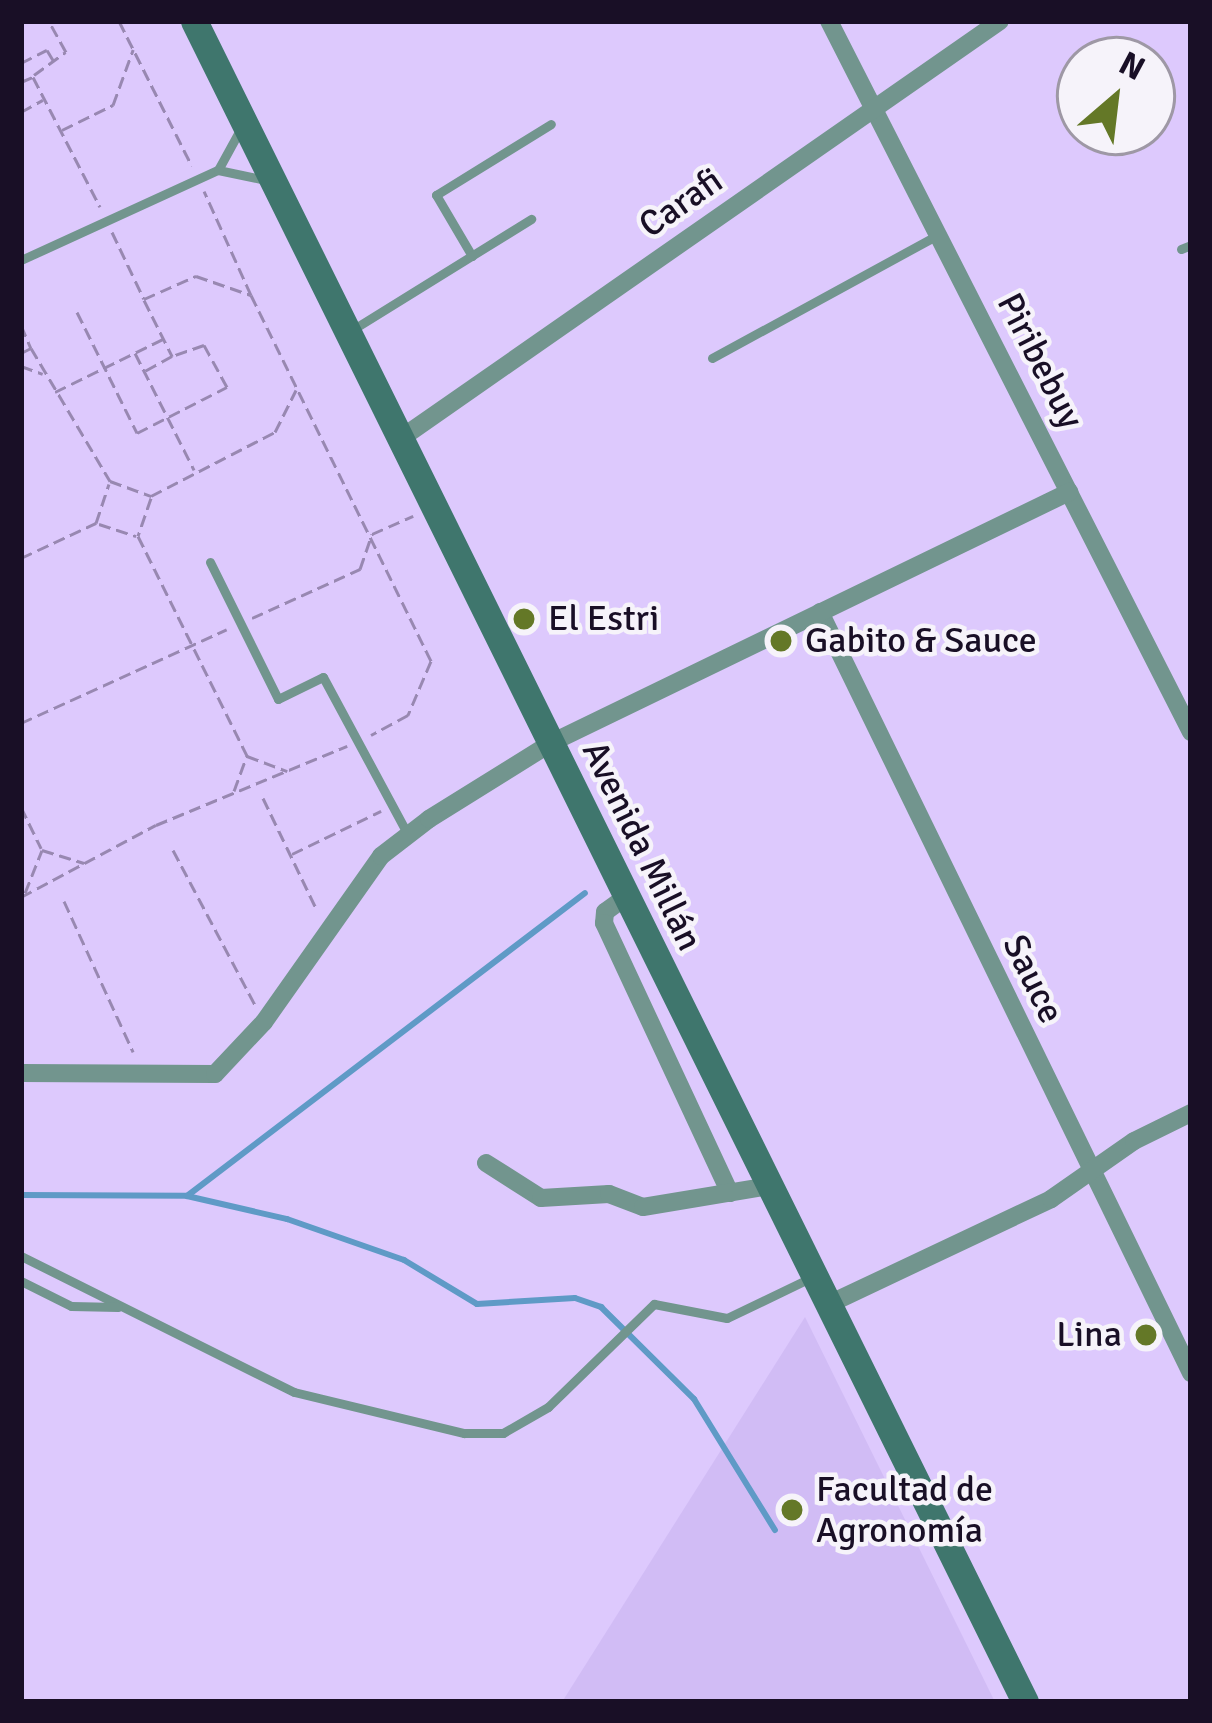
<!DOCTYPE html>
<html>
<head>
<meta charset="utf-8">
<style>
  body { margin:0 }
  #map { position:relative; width:1212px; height:1723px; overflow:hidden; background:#ddc9fd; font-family:Signika,sans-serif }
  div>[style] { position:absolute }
  .built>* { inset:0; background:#d1bcf5 }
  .stream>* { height:6px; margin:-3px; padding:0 3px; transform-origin:3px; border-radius:3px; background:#5f9ac6 }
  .path>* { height:3px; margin-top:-1.5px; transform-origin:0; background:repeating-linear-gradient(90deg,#9888b1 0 12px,transparent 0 18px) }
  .service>* { height:9px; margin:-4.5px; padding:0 4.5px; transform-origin:4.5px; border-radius:4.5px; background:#72958e }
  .minor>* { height:18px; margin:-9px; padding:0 9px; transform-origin:9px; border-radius:9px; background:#72958e }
  .secondary>* { height:27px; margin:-13.5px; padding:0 13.5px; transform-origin:13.5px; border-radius:13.5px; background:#3f766d }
  .dots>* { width:33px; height:33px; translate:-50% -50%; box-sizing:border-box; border:6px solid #f6f3fa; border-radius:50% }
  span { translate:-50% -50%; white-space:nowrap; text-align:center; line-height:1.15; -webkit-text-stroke:9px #f6f3fa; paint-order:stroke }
  .street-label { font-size:36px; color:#190f26 }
  .poi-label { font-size:36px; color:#190f26 }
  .left { translate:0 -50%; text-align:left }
  .right { translate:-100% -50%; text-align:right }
  .frame { position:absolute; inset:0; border:24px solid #190f26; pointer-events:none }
  .north { position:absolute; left:1056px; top:36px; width:120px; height:120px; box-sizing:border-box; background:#f6f3fa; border:3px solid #9e98a5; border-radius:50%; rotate:28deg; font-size:33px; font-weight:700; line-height:48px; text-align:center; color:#190f26 }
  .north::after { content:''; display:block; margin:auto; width:42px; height:54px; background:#647827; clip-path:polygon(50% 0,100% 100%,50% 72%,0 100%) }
</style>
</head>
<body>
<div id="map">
  <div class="built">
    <i style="clip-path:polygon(805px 1317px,995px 1702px,562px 1702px)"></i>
  </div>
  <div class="stream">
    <i style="left:21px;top:1195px;width:166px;rotate:0.3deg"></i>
    <i style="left:187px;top:1196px;width:103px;rotate:13deg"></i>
    <i style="left:287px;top:1219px;width:124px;rotate:19.3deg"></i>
    <i style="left:404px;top:1260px;width:85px;rotate:31.1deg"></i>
    <i style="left:477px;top:1304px;width:98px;rotate:-3.5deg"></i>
    <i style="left:575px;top:1298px;width:28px;rotate:19deg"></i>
    <i style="left:601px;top:1307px;width:131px;rotate:44.7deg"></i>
    <i style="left:694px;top:1399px;width:154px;rotate:58.3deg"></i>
    <i style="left:187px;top:1196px;width:500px;rotate:-37.28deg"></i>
  </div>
  <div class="path">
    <i style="left:119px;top:21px;width:162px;rotate:63.3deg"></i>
    <i style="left:21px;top:63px;width:29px;rotate:-27deg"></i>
    <i style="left:47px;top:50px;width:12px;rotate:59deg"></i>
    <i style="left:34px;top:75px;width:39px;rotate:-36deg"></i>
    <i style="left:66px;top:52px;width:35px;rotate:-119deg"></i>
    <i style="left:21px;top:82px;width:13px;rotate:-23deg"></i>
    <i style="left:33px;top:77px;width:146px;rotate:62.7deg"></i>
    <i style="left:21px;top:112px;width:25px;rotate:-29deg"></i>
    <i style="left:62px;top:130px;width:57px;rotate:-26.1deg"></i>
    <i style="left:113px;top:105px;width:59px;rotate:-70deg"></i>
    <i style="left:112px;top:232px;width:74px;rotate:64.5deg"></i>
    <i style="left:144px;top:299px;width:57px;rotate:-23.9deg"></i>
    <i style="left:196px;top:276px;width:58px;rotate:19.1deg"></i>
    <i style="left:251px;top:295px;width:114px;rotate:-114.3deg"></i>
    <i style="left:251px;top:295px;width:408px;rotate:63.8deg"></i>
    <i style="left:431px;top:661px;width:59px;rotate:113.1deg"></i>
    <i style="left:408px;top:715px;width:42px;rotate:151.6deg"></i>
    <i style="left:144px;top:300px;width:63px;rotate:63.4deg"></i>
    <i style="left:172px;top:356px;width:31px;rotate:151deg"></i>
    <i style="left:77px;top:312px;width:135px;rotate:63.6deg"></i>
    <i style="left:137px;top:433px;width:101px;rotate:-27.1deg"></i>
    <i style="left:227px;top:387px;width:48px;rotate:-118.7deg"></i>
    <i style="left:204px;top:345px;width:34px;rotate:161deg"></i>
    <i style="left:21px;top:325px;width:25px;rotate:67deg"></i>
    <i style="left:31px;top:348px;width:11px;rotate:153deg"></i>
    <i style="left:31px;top:348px;width:155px;rotate:59.3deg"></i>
    <i style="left:110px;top:481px;width:44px;rotate:20.1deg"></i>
    <i style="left:151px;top:496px;width:140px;rotate:-27.3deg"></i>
    <i style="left:275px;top:432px;width:47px;rotate:-63.4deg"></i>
    <i style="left:135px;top:353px;width:131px;rotate:63.2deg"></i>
    <i style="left:21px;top:366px;width:23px;rotate:20deg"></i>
    <i style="left:55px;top:392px;width:120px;rotate:-26.1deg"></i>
    <i style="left:151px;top:498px;width:40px;rotate:108.9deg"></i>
    <i style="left:138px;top:536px;width:246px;rotate:63.6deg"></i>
    <i style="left:99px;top:524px;width:39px;rotate:18deg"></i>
    <i style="left:21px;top:558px;width:83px;rotate:-25deg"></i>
    <i style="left:96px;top:523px;width:41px;rotate:-71.6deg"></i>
    <i style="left:252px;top:618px;width:119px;rotate:-24.4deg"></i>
    <i style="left:360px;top:569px;width:37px;rotate:-71deg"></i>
    <i style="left:372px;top:534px;width:45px;rotate:-23.7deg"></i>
    <i style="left:21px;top:723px;width:226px;rotate:-24.5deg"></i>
    <i style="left:234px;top:791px;width:37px;rotate:-70deg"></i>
    <i style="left:247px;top:756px;width:43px;rotate:20.6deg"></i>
    <i style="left:263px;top:798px;width:124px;rotate:64.3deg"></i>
    <i style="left:21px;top:807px;width:46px;rotate:64deg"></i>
    <i style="left:173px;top:850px;width:175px;rotate:62.1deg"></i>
    <i style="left:292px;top:854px;width:99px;rotate:-25.8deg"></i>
    <i style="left:25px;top:893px;width:46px;rotate:-68.4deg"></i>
    <i style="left:42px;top:850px;width:44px;rotate:17.2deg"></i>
    <i style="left:21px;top:897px;width:153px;rotate:-28.1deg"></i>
    <i style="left:156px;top:825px;width:207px;rotate:-22.5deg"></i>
    <i style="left:64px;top:901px;width:166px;rotate:65.4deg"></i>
  </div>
  <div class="service">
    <i style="left:218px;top:170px;width:49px;rotate:11.8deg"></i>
    <i style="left:1181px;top:249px;width:11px;rotate:-22deg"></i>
    <i style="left:472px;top:256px;width:71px;rotate:-120.5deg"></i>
    <i style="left:436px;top:195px;width:135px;rotate:-31.7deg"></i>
    <i style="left:21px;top:260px;width:217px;rotate:-24.6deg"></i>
    <i style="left:218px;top:170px;width:48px;rotate:-61.3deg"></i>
    <i style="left:352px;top:330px;width:211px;rotate:-31.8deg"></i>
    <i style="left:712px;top:358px;width:257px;rotate:-28.6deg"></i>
    <i style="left:210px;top:562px;width:153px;rotate:63.6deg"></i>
    <i style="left:278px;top:699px;width:50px;rotate:-26.1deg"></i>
    <i style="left:323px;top:677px;width:179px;rotate:61.7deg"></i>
    <i style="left:21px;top:1256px;width:305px;rotate:26.5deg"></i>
    <i style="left:294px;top:1392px;width:175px;rotate:13.6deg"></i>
    <i style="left:464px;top:1433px;width:39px"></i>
    <i style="left:503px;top:1433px;width:52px;rotate:-30deg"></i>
    <i style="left:548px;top:1407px;width:148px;rotate:-44.2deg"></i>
    <i style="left:654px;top:1304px;width:74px;rotate:10.9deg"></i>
    <i style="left:727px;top:1318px;width:90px;rotate:-25.7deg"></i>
    <i style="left:21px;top:1281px;width:56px;rotate:26.6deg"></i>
    <i style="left:71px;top:1306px;width:47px;rotate:1.2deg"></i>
  </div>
  <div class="minor">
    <i style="left:829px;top:21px;width:798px;rotate:63.02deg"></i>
    <i style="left:400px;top:439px;width:731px;rotate:-34.86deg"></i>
    <i style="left:820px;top:612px;width:847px;rotate:64.01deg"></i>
    <i style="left:627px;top:896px;width:27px;rotate:144deg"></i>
    <i style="left:605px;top:912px;width:11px;rotate:95deg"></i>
    <i style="left:604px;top:923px;width:298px;rotate:65deg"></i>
    <i style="left:21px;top:1073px;width:194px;rotate:0.3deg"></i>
    <i style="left:215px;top:1074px;width:71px;rotate:-46.7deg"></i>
    <i style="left:264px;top:1022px;width:203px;rotate:-54.8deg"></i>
    <i style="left:381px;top:856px;width:61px;rotate:-37.6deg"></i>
    <i style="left:429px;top:819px;width:144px;rotate:-31.9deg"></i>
    <i style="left:551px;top:743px;width:576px;rotate:-25.85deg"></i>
    <i style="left:486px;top:1163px;width:65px;rotate:32.5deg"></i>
    <i style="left:541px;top:1198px;width:68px;rotate:-3.4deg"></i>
    <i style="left:609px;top:1194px;width:36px;rotate:21deg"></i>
    <i style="left:643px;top:1207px;width:127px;rotate:-9.5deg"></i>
    <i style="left:827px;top:1305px;width:248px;rotate:-25.3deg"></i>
    <i style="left:1051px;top:1199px;width:101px;rotate:-34.9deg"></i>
    <i style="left:1134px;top:1141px;width:64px;rotate:-26.2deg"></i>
  </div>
  <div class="secondary">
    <i style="left:194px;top:21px;width:1875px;rotate:63.69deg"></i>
  </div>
  <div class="dots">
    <i style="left:524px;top:619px;background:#647827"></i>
    <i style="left:781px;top:641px;background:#647827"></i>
    <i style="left:1146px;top:1335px;background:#647827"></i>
    <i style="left:792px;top:1510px;background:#647827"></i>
  </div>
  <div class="street-label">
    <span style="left:681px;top:203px;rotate:-35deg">Carafi</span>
    <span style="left:1040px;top:361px;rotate:63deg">Piribebuy</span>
    <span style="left:642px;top:846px;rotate:64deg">Avenida Millán</span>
    <span style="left:1033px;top:979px;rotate:64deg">Sauce</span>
  </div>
  <div class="poi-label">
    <span class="left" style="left:548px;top:619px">El Estri</span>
    <span class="left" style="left:805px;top:641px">Gabito &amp; Sauce</span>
    <span class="right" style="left:1122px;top:1335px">Lina</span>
    <span class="left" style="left:816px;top:1510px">Facultad de<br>Agronomía</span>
  </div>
  <div class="frame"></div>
  <div class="north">N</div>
</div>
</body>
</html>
